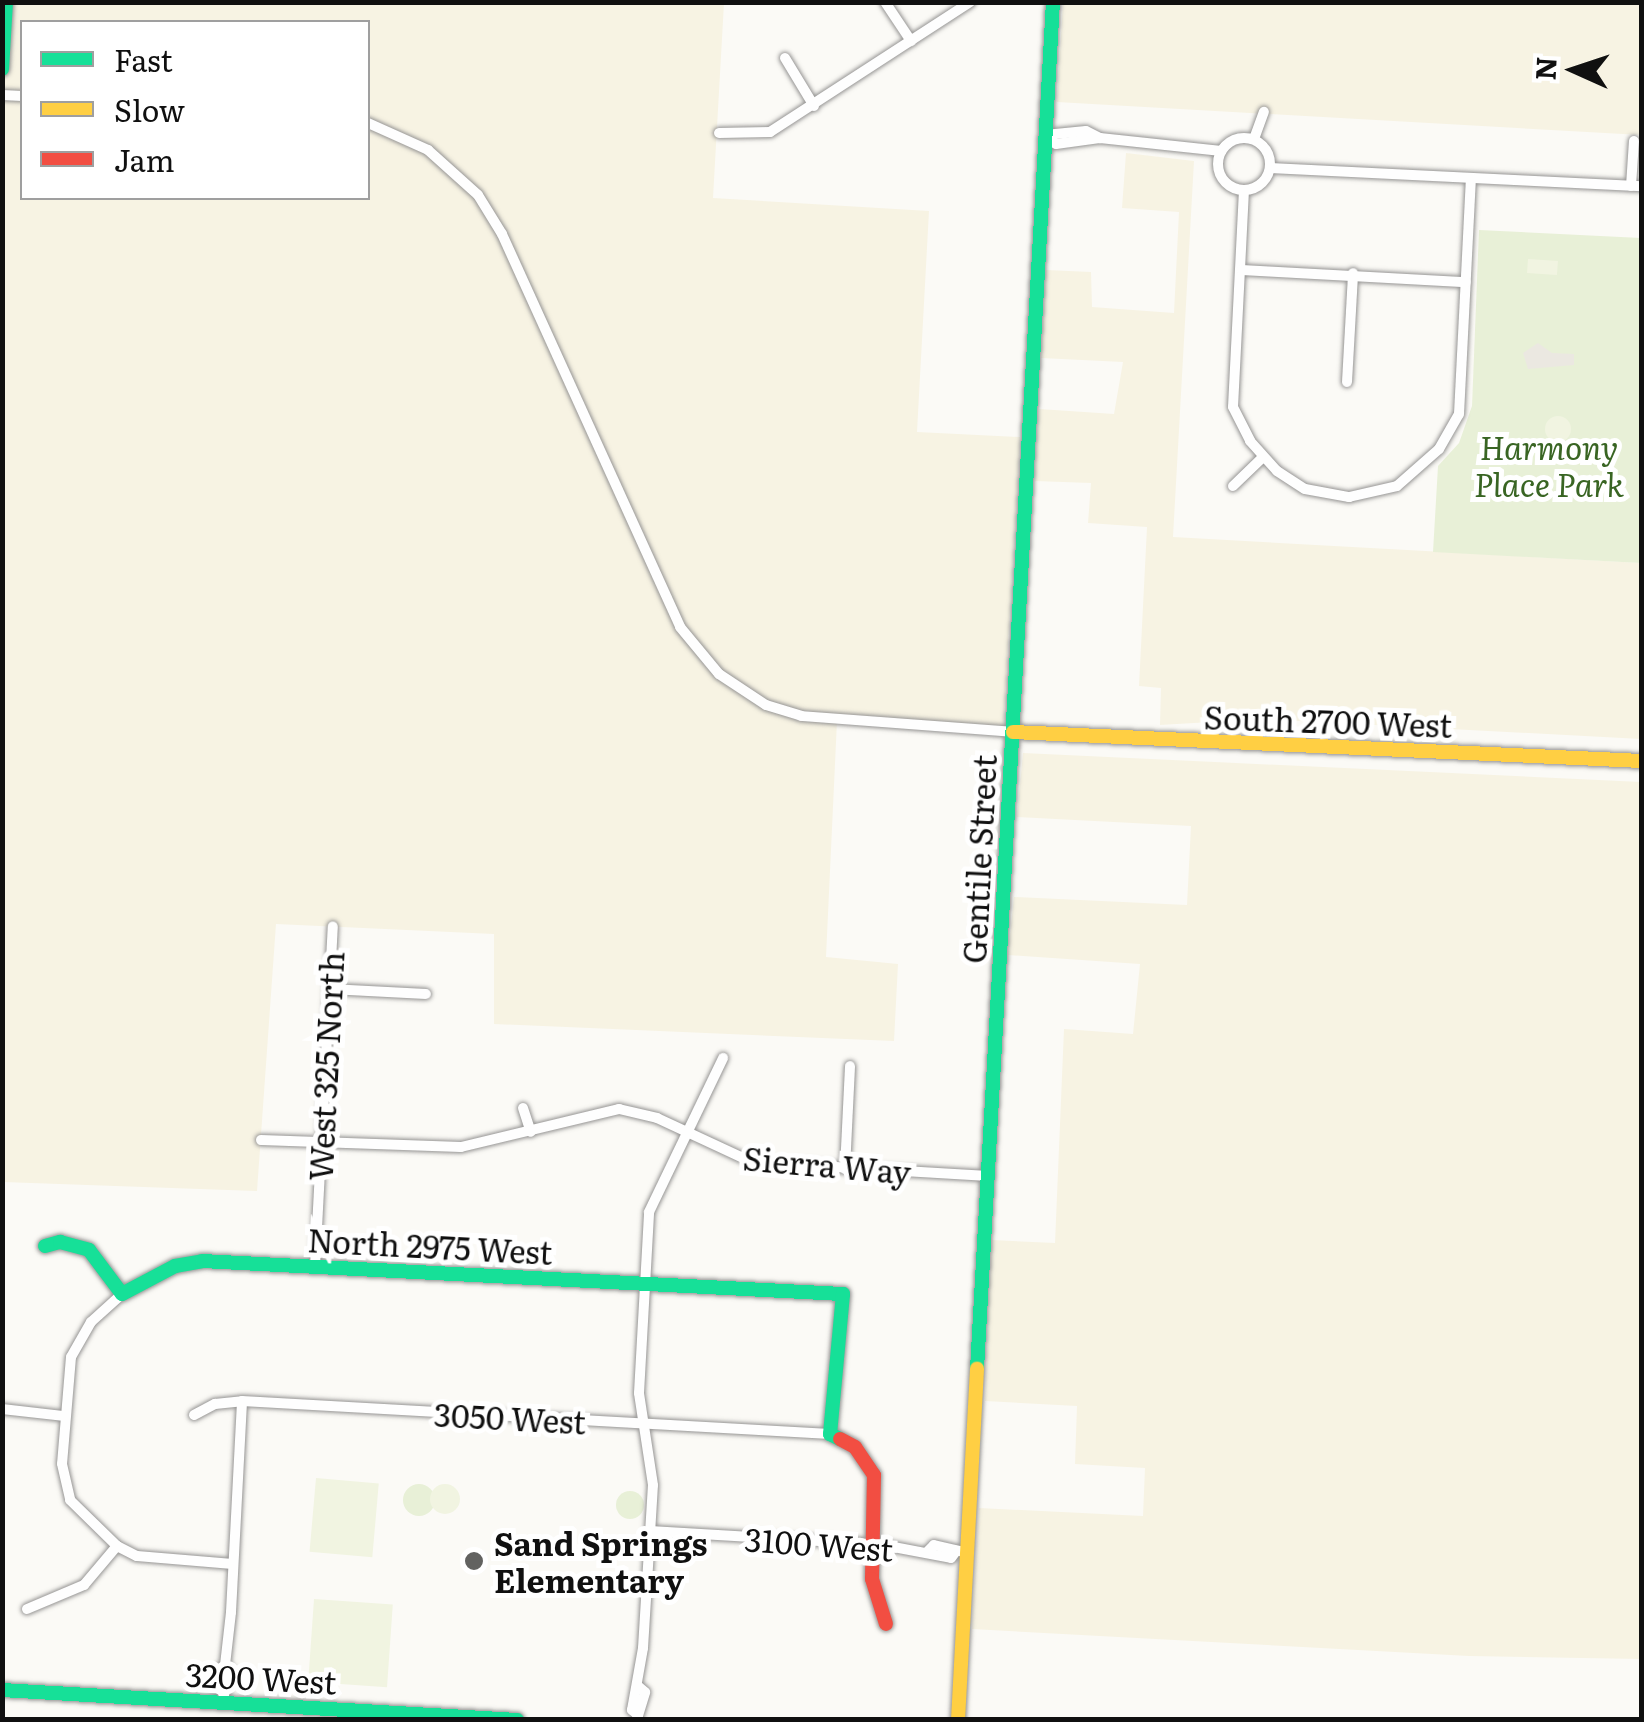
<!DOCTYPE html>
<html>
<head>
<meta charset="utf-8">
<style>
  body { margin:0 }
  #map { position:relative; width:1644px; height:1722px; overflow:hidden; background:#fbfaf6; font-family:Literata,serif }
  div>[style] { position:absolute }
  .farmland>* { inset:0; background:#f7f3e3 }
  .green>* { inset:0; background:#e8f0d7 }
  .round { border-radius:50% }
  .pitch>* { inset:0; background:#f1f4e1; transform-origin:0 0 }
  .plaza>* { inset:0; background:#ebe8e1 }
  .roads { filter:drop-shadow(0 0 2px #969594) drop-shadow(0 0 2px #969594) }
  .street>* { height:10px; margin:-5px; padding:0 5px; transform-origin:5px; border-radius:5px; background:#fefefe }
  .street>.ring { margin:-5px; padding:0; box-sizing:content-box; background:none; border:10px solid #fefefe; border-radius:50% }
  .fast>* { height:14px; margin:-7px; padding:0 7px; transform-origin:7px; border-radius:7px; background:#16e098 }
  .slow>* { height:14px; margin:-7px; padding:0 7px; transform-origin:7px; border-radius:7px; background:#ffcf43 }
  .jam>* { height:14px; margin:-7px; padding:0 7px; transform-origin:7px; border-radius:7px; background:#f24e42 }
  .dots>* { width:28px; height:28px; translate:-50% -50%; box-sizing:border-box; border:5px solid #fff; border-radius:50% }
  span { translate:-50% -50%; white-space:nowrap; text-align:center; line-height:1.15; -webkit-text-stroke:10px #fff; paint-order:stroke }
  .park-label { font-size:32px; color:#396523; font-style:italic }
  .street-label { font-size:32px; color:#101010 }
  .poi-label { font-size:32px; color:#101010; font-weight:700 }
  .left { translate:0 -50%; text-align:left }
  .frame { position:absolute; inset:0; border:5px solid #101010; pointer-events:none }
  .legend { position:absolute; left:20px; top:20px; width:350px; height:180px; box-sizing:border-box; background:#fff; border:2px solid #9f9f9f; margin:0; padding:12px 18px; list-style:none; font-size:30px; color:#101010 }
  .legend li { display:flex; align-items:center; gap:20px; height:50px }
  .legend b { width:50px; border:2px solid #9f9f9f }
  .north { position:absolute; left:1524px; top:20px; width:100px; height:100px; -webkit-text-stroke:8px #fff; paint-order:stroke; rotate:273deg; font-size:28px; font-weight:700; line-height:40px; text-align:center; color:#101010 }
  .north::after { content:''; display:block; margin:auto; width:35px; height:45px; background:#101010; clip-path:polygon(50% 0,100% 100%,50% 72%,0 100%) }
</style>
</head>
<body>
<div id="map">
  <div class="farmland">
    <i style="clip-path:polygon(evenodd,3px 3px,724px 3px,713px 198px,929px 211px,917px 432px,1020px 437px,1003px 731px,837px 721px,826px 957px,898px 964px,894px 1041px,494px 1024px,494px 934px,276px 924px,257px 1191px,3px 1182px,3px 3px,22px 22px,368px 22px,368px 198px,22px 198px,22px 22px)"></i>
    <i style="clip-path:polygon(1063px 3px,1641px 3px,1641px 135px,1057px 102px)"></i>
    <i style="clip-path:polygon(1126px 153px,1194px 161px,1173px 537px,1641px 563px,1641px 739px,1262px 719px,1160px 725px,1161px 688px,1139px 686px,1147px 527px,1088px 523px,1091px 483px,1035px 481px,1039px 409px,1114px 414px,1123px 362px,1041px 358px,1046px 270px,1091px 272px,1092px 307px,1174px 313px,1179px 212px,1122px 208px)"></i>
    <i style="clip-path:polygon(1023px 753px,1641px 782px,1641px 1659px,1469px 1656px,972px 1629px,979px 1508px,1143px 1516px,1145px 1468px,1075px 1464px,1077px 1406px,985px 1401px,992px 1240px,1055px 1243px,1064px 1029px,1133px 1034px,1140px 964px,1008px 955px,1014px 897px,1187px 905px,1191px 826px,1017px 817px)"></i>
  </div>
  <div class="green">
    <i style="clip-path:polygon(1479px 230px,1641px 238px,1641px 563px,1433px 552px,1438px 466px,1459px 443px,1472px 406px)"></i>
    <i class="round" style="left:403px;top:1484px;width:32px;height:32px"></i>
    <i class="round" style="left:616px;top:1491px;width:28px;height:28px"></i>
  </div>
  <div class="pitch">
    <i style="left:1528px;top:259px;width:30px;height:14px;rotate:4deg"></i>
    <i class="round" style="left:1545px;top:416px;width:26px;height:26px"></i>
    <i style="left:316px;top:1478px;width:63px;height:74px;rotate:5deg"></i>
    <i class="round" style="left:430px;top:1484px;width:30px;height:30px"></i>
    <i style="left:314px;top:1599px;width:79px;height:83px;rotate:4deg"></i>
  </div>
  <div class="plaza">
    <i style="clip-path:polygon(1538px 343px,1552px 353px,1574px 354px,1574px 365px,1528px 369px,1523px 353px)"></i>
  </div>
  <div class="roads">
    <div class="street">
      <i style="left:885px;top:2px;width:47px;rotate:56.3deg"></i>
      <i style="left:785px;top:58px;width:56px;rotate:58.9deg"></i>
      <i style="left:2px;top:95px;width:20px;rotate:3deg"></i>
      <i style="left:368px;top:123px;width:66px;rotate:24.2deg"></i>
      <i style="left:428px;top:150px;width:67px;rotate:42deg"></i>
      <i style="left:478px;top:195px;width:46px;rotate:58.4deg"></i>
      <i style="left:502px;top:234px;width:431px;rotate:65.6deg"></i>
      <i style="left:680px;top:627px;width:61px;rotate:50.3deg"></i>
      <i style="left:719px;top:674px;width:56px;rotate:33.4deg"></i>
      <i style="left:766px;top:705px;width:37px;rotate:17deg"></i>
      <i style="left:801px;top:716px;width:213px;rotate:4.3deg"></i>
      <i style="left:719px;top:133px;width:51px;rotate:-1.1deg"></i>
      <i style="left:770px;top:132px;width:239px;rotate:-33deg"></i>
      <i style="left:1045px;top:135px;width:41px;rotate:-5.6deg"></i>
      <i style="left:1086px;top:131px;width:16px;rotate:27deg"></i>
      <i style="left:1100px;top:138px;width:122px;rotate:6.1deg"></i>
      <i style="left:1045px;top:135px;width:14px;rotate:39deg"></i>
      <i style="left:1056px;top:144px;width:44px;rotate:-7.8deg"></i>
      <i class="ring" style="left:1218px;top:138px;width:42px;height:42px"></i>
      <i style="left:1254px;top:139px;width:29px;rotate:-70deg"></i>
      <i style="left:1270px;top:168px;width:372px;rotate:2.8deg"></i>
      <i style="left:1631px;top:186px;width:45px;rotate:-86.2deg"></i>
      <i style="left:1244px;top:190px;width:217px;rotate:92.9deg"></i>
      <i style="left:1233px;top:407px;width:38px;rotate:63deg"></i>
      <i style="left:1250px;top:441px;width:40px;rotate:48deg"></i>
      <i style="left:1277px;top:471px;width:33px;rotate:33deg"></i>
      <i style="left:1305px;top:489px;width:45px;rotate:10.3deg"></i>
      <i style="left:1349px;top:497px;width:49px;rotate:-12.9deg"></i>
      <i style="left:1397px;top:486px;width:56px;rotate:-41.4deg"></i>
      <i style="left:1439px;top:449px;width:40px;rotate:-60.3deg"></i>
      <i style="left:1459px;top:414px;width:236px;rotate:-87.1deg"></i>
      <i style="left:1242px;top:270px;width:224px;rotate:3.1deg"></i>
      <i style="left:1347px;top:382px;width:109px;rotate:-86.8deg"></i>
      <i style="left:1233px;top:486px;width:42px;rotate:-44deg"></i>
      <i style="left:330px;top:989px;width:96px;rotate:3deg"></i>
      <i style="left:523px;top:1108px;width:25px;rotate:72deg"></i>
      <i style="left:261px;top:1140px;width:200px;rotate:2deg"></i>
      <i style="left:461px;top:1147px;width:163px;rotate:-13.5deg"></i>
      <i style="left:619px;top:1109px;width:39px;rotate:13deg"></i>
      <i style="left:657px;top:1118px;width:105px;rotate:24.9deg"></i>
      <i style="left:752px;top:1162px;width:236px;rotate:3.4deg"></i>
      <i style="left:845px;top:1169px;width:103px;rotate:-87.2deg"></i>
      <i style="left:315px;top:1266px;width:340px;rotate:-87deg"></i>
      <i style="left:122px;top:1294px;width:42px;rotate:137.9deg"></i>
      <i style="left:91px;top:1322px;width:40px;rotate:119.7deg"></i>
      <i style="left:71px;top:1357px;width:107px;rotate:94.8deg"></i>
      <i style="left:62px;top:1464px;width:37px;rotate:77deg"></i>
      <i style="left:70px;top:1500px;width:66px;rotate:44.4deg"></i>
      <i style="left:117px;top:1546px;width:22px;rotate:27deg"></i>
      <i style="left:137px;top:1556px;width:96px;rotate:4.8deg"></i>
      <i style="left:2px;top:1409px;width:61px;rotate:6.5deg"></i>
      <i style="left:194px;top:1415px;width:24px;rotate:-28deg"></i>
      <i style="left:215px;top:1404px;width:27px;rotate:-6deg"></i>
      <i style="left:242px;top:1401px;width:589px;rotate:3.21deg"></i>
      <i style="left:650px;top:1531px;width:233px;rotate:3.4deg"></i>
      <i style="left:883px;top:1545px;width:69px;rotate:10.8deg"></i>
      <i style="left:951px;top:1558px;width:9px;rotate:-54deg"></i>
      <i style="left:928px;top:1551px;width:8px;rotate:-45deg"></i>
      <i style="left:934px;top:1545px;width:28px;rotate:13deg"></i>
      <i style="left:27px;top:1609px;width:62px;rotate:-22.8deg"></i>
      <i style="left:84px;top:1585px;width:51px;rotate:-49.8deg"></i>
      <i style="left:223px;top:1692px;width:9px;rotate:-144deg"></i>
      <i style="left:216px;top:1687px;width:16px;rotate:-86deg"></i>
      <i style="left:217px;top:1671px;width:10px;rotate:-37deg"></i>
      <i style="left:225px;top:1665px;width:53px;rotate:-83.5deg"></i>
      <i style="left:231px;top:1612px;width:211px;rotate:-87deg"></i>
      <i style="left:223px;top:1698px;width:28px;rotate:-73deg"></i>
      <i style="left:231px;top:1671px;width:8px;rotate:-135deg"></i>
      <i style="left:638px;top:1715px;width:8px;rotate:-140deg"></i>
      <i style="left:632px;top:1710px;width:63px;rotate:-79.9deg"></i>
      <i style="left:643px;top:1648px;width:163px;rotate:-86.5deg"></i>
      <i style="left:653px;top:1485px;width:93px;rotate:-98.7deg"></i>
      <i style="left:639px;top:1393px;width:181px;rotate:-86.8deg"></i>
      <i style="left:649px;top:1212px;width:171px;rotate:-64.3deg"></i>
      <i style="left:637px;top:1719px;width:28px;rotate:-73deg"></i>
      <i style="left:645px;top:1692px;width:8px;rotate:-140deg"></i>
    </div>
    <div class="fast">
      <i style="left:2px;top:69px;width:67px;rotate:-86.6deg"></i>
      <i style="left:45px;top:1246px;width:16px;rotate:-15deg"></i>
      <i style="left:60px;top:1242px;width:30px;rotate:15deg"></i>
      <i style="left:89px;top:1250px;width:55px;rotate:53.1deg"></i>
      <i style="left:122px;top:1294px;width:60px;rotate:-27.8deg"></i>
      <i style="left:175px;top:1266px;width:27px;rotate:-10deg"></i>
      <i style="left:202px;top:1261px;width:642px;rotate:2.95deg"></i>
      <i style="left:843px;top:1294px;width:141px;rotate:95.3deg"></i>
      <i style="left:830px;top:1434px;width:11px;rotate:27deg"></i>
      <i style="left:977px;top:1369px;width:1369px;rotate:-86.82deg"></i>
      <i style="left:2px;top:1690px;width:516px;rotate:3.33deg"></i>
    </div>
    <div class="slow">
      <i style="left:1013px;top:732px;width:630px;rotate:2.64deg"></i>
      <i style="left:958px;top:1720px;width:352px;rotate:-86.9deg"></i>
    </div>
    <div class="jam">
      <i style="left:840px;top:1439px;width:17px;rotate:28deg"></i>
      <i style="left:855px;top:1447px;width:34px;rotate:56deg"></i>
      <i style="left:874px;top:1475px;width:104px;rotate:91.1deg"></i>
      <i style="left:872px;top:1579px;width:47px;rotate:72.7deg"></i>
    </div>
  </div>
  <div class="dots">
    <i style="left:474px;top:1561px;background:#626260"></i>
  </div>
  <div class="park-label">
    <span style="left:1549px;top:465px">Harmony<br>Place Park</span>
  </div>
  <div class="street-label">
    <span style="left:1328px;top:720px;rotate:2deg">South 2700 West</span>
    <span style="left:978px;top:859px;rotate:-87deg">Gentile Street</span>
    <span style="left:325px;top:1066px;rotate:-87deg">West 325 North</span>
    <span style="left:827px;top:1164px;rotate:5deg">Sierra Way</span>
    <span style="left:430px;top:1245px;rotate:3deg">North 2975 West</span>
    <span style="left:510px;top:1417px;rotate:3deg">3050 West</span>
    <span style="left:819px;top:1543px;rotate:4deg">3100 West</span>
    <span style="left:261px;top:1677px;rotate:3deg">3200 West</span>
  </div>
  <div class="poi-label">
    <span class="left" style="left:494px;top:1561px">Sand Springs<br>Elementary</span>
  </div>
  <div class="frame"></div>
  <ul class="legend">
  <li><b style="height:12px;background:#16e098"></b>Fast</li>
  <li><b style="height:12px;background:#ffcf43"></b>Slow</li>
  <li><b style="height:12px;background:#f24e42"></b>Jam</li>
  </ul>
  <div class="north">N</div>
</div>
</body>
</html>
